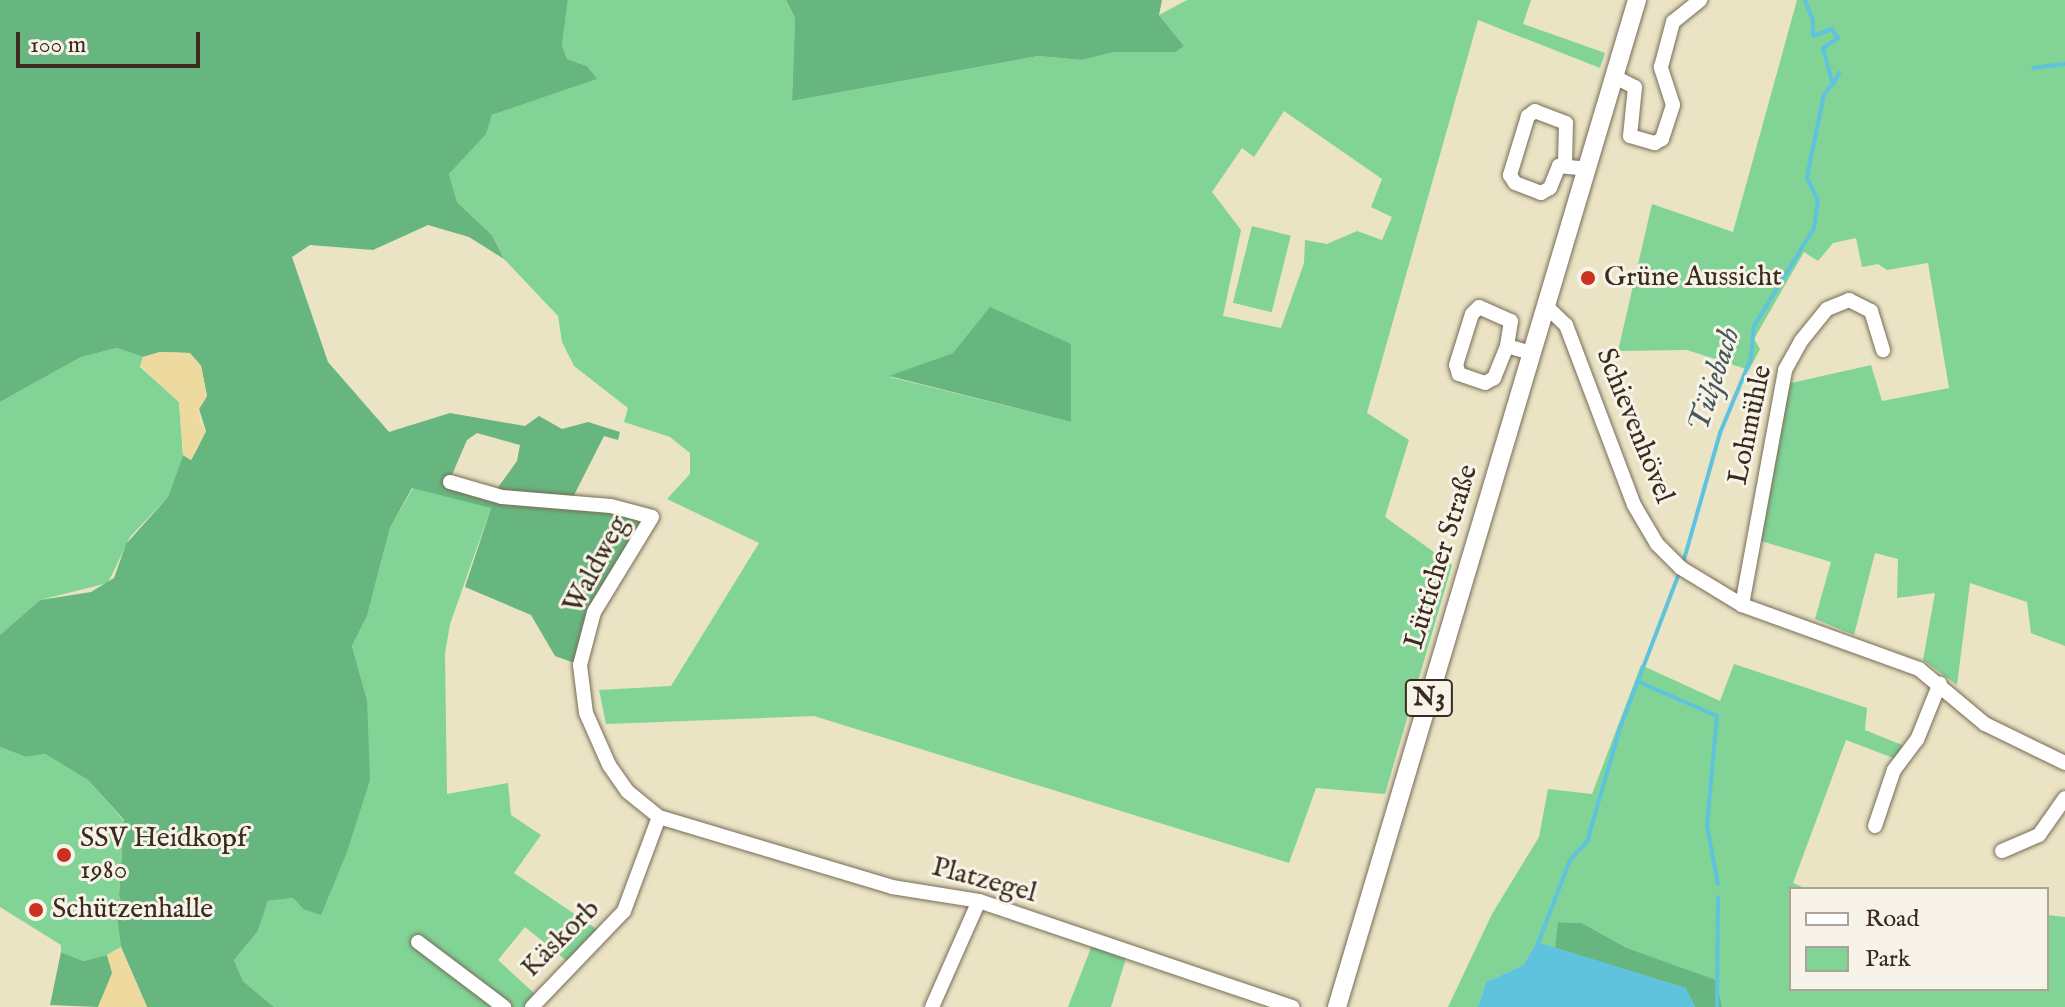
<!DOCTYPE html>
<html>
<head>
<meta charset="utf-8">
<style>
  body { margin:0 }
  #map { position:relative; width:2065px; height:1007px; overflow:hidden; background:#eae3c4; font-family:"IM FELL English",serif }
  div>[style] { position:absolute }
  .green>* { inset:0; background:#81d496; transform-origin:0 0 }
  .forest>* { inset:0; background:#68b67f }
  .sand>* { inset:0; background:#eeda9e }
  .water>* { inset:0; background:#5fc3dd }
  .stream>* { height:4px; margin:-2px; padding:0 2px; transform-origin:2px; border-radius:2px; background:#5fc3dd }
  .roads { filter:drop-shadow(0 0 2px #786b58) drop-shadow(0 0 2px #786b58) }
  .minor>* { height:14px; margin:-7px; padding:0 7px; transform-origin:7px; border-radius:7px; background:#fff }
  .major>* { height:18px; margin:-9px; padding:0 9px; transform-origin:9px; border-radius:9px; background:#fff }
  .dots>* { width:22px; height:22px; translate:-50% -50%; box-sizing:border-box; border:4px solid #f7f3e8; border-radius:50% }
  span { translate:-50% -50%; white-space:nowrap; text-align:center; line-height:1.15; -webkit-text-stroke:6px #f7f3e8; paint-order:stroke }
  .shield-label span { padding:2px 6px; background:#f7f3e8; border:2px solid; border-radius:6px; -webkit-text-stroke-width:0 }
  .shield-label { font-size:26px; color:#3b2a1e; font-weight:700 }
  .poi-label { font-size:28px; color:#3b2a1e }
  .left { translate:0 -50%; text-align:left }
  .street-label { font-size:28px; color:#3b2a1e }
  .water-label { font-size:30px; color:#465857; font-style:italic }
  .legend { position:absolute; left:1789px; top:887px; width:260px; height:104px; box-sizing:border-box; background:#f7f3e8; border:2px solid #aca397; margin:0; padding:10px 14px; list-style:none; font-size:24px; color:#3b2a1e }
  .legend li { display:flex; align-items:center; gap:16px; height:40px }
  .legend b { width:40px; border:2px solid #aca397 }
  .scale { position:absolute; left:16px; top:32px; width:184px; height:36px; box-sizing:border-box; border:4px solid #3b2a1e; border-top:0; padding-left:10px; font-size:24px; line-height:28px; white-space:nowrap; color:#3b2a1e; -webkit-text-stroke:6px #f7f3e8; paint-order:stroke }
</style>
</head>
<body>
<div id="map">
  <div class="green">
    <i style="clip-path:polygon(evenodd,568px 0,786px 0,795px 18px,792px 101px,1038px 56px,1082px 60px,1114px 52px,1176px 52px,1184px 46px,1159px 15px,1187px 0,1531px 0,1523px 24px,1605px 53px,1600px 68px,1478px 20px,1367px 413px,1409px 440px,1385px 517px,1452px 565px,1385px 794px,1316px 788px,1289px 863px,814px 716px,606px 724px,599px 690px,671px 686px,759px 543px,667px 499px,690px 474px,690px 453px,670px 437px,624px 422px,628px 408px,574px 366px,562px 342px,558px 316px,504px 259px,492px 235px,457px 202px,449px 174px,485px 134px,492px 115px,596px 79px,587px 66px,567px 59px,562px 45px,568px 0,1284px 111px,1382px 179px,1371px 207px,1392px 217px,1382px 240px,1357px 231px,1327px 244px,1305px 240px,1304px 263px,1281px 328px,1223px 316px,1241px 230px,1212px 192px,1242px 148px,1254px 157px,1284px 111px,568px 0,953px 353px,1071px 422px,890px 377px,953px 353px)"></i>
    <i style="clip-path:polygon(1797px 0,2065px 0,2065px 646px,2031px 633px,2027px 602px,1970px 583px,1957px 685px,1923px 660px,1935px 593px,1897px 598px,1898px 559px,1875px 553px,1854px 635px,1815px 619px,1831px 562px,1758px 540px,1787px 384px,1871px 365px,1882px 401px,1949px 388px,1928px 263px,1887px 270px,1878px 264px,1862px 267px,1856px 238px,1833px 243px,1818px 261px,1804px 252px,1754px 339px,1760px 349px,1749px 370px,1687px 350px,1618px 351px,1652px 204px,1733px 232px)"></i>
    <i style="left:1252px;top:226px;width:40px;height:79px;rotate:14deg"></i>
    <i style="clip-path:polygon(117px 348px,143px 357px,140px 367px,179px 402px,183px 455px,168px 497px,130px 537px,108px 583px,40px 600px,0 635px,0 402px,81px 357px)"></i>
    <i style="clip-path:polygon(423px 487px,491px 508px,450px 624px,445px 653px,447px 794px,508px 783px,511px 815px,541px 835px,514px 873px,601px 932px,567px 961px,525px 927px,498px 960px,536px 995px,527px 1007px,274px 1007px,243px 981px,234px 960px,258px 931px,268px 901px,293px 898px,303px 909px,367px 700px,352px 646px,367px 616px,390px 528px,413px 488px)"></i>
    <i style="clip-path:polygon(1734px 664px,1867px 708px,1865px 730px,1907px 747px,1896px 759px,1846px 740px,1793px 883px,1807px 889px,1791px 889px,1791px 989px,2047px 989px,2047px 915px,2065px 917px,2065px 1007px,1722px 1007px,1715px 980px,1627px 948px,1582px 923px,1559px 922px,1555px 948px,1537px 942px,1523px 965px,1486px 982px,1478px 1007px,1448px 1007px,1492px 914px,1539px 837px,1548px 789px,1592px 794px,1641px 665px,1720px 701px)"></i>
    <i style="clip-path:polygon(0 747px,26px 757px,45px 754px,88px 780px,124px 821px,119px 895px,123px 909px,117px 918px,121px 947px,107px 955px,83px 961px,61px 952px,61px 945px,0 907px)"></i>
    <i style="clip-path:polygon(1094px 940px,1128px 952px,1111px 1007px,1068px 1007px)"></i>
  </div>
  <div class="forest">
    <i style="clip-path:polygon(evenodd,0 0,568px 0,562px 45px,567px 59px,587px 66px,597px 79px,492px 115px,486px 134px,449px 174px,457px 202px,492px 235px,504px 259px,469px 237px,428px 225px,373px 250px,310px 245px,292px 257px,328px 362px,389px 432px,450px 413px,525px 426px,539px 416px,562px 429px,588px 422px,620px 432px,618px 440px,604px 436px,570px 503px,652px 517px,594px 612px,580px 665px,555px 656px,531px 615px,465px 587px,491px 508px,412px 488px,390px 528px,367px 616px,352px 646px,367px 700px,370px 780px,347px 852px,321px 915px,303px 909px,293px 898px,268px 901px,258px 931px,234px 960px,243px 981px,274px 1007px,147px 1007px,121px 947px,117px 918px,123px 909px,119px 895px,124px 820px,88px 780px,45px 754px,26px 757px,0 747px,0 635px,40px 600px,91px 592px,114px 578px,126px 544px,168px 497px,183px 455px,191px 460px,196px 451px,206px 431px,199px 409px,207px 396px,201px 366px,190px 353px,160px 352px,143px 357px,117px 348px,81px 357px,0 402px,0 0,477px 433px,520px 445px,517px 461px,491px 497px,448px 484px,467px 440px,477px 433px)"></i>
    <i style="clip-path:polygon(786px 0,1162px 0,1159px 15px,1184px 46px,1176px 52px,1114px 52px,1082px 60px,1038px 56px,792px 101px,795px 18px)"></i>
    <i style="clip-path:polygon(990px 307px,1071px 344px,1071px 422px,889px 376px,953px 353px)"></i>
    <i style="clip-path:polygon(1558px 922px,1582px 923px,1627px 948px,1716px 980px,1722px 1007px,1695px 1007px,1685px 988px,1555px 948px)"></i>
    <i style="clip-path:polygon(61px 952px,83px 961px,107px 955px,113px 973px,98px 1007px,50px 1005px)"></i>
  </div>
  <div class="sand">
    <i style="clip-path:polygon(160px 352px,190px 353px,201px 366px,207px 396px,199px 409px,200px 422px,206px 431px,191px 460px,183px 455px,179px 402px,140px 366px,143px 357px)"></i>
    <i style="clip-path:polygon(121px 947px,131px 971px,147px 1007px,98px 1007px,112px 973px,107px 955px)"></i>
  </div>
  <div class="water">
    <i style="clip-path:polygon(1537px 942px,1686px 988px,1695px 1007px,1478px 1007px,1486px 982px,1523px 965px)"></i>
  </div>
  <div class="stream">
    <i style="left:2033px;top:68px;width:32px;rotate:-7deg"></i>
    <i style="left:1833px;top:84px;width:13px;rotate:-61deg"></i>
    <i style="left:1683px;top:563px;width:135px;rotate:-74.1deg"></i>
    <i style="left:1720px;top:433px;width:81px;rotate:-67.5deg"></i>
    <i style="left:1751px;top:358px;width:32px;rotate:-85deg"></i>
    <i style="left:1754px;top:326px;width:115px;rotate:-58.5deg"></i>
    <i style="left:1814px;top:228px;width:27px;rotate:-82deg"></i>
    <i style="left:1818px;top:201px;width:26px;rotate:-115deg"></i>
    <i style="left:1807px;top:177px;width:85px;rotate:-78.4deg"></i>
    <i style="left:1824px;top:94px;width:13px;rotate:-48deg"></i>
    <i style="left:1833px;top:84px;width:37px;rotate:-106deg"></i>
    <i style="left:1823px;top:48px;width:18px;rotate:-34deg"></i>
    <i style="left:1838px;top:38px;width:11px;rotate:-124deg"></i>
    <i style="left:1832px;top:29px;width:20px;rotate:160deg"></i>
    <i style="left:1813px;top:36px;width:16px;rotate:-90deg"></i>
    <i style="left:1813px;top:20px;width:22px;rotate:-112deg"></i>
    <i style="left:1639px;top:682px;width:85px;rotate:23.6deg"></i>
    <i style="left:1717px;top:716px;width:110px;rotate:95.2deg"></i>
    <i style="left:1707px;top:826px;width:59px;rotate:79.3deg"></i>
    <i style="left:1537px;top:946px;width:92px;rotate:-69deg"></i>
    <i style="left:1570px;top:860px;width:25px;rotate:-47deg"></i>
    <i style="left:1587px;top:842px;width:119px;rotate:-73.9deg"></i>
    <i style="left:1620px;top:728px;width:168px;rotate:-69.1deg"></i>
    <i style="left:1717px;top:1007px;width:110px;rotate:-89.5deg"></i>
  </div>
  <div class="roads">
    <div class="minor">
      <i style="left:1615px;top:77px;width:22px;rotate:27deg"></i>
      <i style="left:1635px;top:87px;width:49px;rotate:95.8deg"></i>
      <i style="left:1630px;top:136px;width:26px;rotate:16deg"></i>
      <i style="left:1655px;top:143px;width:8px;rotate:-30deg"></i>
      <i style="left:1662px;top:139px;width:36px;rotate:-72deg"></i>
      <i style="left:1673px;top:105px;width:40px;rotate:-108deg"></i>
      <i style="left:1661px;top:67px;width:47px;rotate:-75.1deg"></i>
      <i style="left:1673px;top:22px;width:35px;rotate:-39deg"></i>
      <i style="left:1565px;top:163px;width:40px;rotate:-88.6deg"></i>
      <i style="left:1566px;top:123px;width:33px;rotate:-159deg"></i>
      <i style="left:1535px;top:111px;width:9px;rotate:144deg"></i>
      <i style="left:1528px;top:116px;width:62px;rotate:107deg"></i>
      <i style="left:1510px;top:175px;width:9px;rotate:58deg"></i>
      <i style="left:1515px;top:183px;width:28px;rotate:21deg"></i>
      <i style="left:1541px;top:193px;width:10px;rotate:-29deg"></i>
      <i style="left:1550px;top:188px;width:24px;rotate:-68deg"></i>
      <i style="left:1559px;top:166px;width:27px;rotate:6deg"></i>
      <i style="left:1545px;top:305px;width:29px;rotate:44deg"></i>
      <i style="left:1566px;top:325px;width:192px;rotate:69.3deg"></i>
      <i style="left:1634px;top:505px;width:45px;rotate:59.5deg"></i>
      <i style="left:1657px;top:544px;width:34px;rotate:45deg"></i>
      <i style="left:1681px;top:568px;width:71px;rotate:31.2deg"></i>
      <i style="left:1742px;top:605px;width:188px;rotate:19.9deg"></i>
      <i style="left:1919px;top:669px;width:86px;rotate:39.8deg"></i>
      <i style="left:1985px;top:724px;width:89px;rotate:26deg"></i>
      <i style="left:1507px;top:346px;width:35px;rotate:112deg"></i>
      <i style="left:1494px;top:378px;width:10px;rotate:151deg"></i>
      <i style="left:1485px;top:383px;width:28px;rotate:-161deg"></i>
      <i style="left:1459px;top:374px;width:9px;rotate:-108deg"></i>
      <i style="left:1456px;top:365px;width:53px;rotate:-72.6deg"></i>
      <i style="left:1472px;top:314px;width:10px;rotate:-45deg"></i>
      <i style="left:1479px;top:307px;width:35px;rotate:24deg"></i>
      <i style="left:1511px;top:321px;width:25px;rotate:99deg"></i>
      <i style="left:1507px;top:346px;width:26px;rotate:16deg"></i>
      <i style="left:450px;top:482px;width:54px;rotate:16.1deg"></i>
      <i style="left:502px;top:497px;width:109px;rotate:4.7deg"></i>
      <i style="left:611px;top:506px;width:42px;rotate:15deg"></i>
      <i style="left:652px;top:517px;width:111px;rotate:121.4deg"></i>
      <i style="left:594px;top:612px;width:55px;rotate:104.8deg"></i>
      <i style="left:580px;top:665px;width:48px;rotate:82.9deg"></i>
      <i style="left:586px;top:713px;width:57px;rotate:66.1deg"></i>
      <i style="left:609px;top:765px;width:32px;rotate:55deg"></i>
      <i style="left:627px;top:791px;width:41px;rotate:39.1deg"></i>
      <i style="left:659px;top:817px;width:243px;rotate:16.7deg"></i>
      <i style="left:892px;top:887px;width:88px;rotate:9.1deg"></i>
      <i style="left:979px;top:901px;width:331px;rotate:18.7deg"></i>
      <i style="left:1742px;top:605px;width:239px;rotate:-79.6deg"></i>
      <i style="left:1785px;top:370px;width:33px;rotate:-61deg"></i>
      <i style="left:1801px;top:341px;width:41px;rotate:-50.9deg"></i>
      <i style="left:1827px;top:309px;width:24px;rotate:-22deg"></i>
      <i style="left:1849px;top:300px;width:25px;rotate:27deg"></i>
      <i style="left:1871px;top:311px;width:41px;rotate:72.9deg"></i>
      <i style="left:1875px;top:826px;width:59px;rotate:-71.3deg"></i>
      <i style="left:1894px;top:770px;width:38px;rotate:-53deg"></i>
      <i style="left:1917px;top:740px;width:61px;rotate:-68deg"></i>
      <i style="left:2002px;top:851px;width:40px;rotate:-23.4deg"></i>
      <i style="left:2039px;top:835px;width:45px;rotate:-54.9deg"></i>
      <i style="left:418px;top:942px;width:108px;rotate:37.1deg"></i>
      <i style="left:532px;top:1007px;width:133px;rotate:-46.2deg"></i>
      <i style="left:624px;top:911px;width:100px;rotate:-69.6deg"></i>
      <i style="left:932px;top:1007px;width:116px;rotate:-66.1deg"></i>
    </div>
    <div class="major">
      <i style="left:1337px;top:1007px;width:1051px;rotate:-73.41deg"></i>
    </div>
  </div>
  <div class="dots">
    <i style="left:1588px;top:278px;background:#c8321e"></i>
    <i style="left:64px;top:855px;background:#c8321e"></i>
    <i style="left:36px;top:910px;background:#c8321e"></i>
  </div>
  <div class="shield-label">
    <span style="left:1429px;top:698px">N3</span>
  </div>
  <div class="poi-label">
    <span class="left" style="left:1604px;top:278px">Grüne Aussicht</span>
    <span class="left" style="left:80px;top:855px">SSV Heidkopf<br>1980</span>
    <span class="left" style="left:52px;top:910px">Schützenhalle</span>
  </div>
  <div class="street-label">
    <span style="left:1751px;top:425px;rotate:-78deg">Lohmühle</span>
    <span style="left:1634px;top:426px;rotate:68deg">Schievenhövel</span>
    <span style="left:1442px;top:557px;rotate:-73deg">Lütticher Straße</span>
    <span style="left:597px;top:565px;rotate:-62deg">Waldweg</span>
    <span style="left:984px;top:881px;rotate:15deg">Platzegel</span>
    <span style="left:561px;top:939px;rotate:-45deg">Käskorb</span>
  </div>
  <div class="water-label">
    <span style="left:1715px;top:380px;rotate:-72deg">Tüljebach</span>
  </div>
  <ul class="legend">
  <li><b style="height:10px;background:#fff"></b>Road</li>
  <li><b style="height:22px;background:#81d496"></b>Park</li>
  </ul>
  <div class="scale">100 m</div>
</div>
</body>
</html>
